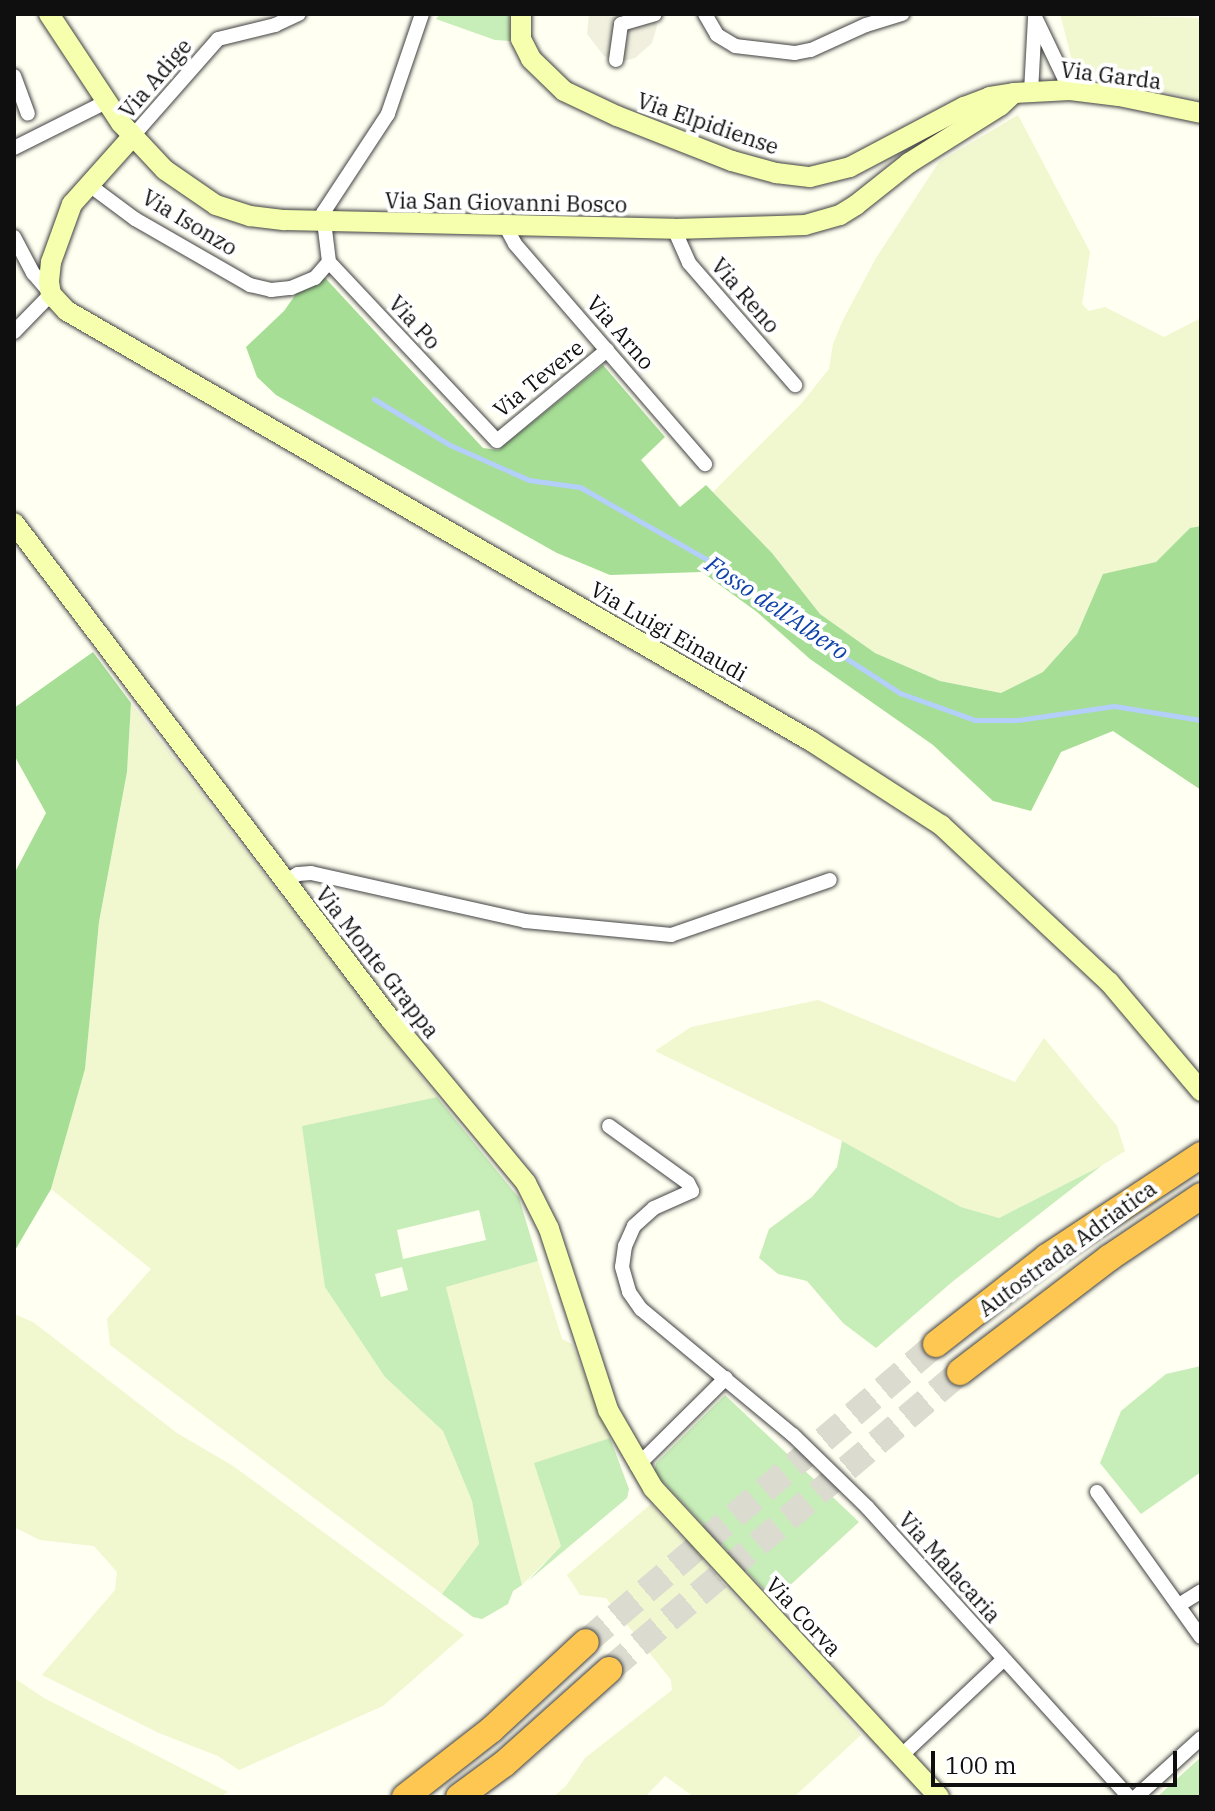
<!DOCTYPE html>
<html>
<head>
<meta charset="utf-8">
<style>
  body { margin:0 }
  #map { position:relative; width:1215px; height:1811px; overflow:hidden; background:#fffff2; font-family:"IBM Plex Serif",serif }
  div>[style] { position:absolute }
  .farmland>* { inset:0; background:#f1f7cf }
  .green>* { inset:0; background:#c7edb8 }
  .forest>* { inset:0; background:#a6de96 }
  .plaza>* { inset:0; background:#f1f0df }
  .stream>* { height:5px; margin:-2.5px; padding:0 2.5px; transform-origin:2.5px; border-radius:2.5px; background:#b3cffa }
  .highway-tunnel>* { height:26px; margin-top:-13px; transform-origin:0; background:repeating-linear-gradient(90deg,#dbdbd0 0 26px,transparent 0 39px) }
  .roads { filter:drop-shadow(0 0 2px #424242) drop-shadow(0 0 2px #424242) }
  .street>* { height:14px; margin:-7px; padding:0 7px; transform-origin:7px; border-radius:7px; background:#fff }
  .secondary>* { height:20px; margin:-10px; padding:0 10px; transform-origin:10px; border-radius:10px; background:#f5ffad }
  .highway>* { height:26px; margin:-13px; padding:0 13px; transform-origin:13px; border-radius:13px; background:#fdc752 }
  span { translate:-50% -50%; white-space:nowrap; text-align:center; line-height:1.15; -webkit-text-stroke:8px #fff; paint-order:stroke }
  .street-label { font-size:22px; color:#0f0f0f }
  .water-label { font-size:24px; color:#1043aa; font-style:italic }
  .frame { position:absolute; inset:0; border:16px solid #0f0f0f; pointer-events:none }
  .scale { position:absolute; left:931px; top:1751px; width:246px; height:36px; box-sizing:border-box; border:4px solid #0f0f0f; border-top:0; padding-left:10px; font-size:24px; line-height:28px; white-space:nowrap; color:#0f0f0f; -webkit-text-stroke:6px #fff; paint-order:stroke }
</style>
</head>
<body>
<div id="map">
  <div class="farmland">
    <i style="clip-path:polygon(1060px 14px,1201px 18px,1201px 100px,1086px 74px,1072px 60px)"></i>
    <i style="clip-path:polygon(1018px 115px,1090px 252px,1082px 304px,1089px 311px,1105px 307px,1164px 337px,1201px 318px,1201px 526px,1190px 528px,1156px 562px,1103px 575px,1077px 634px,1043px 672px,1001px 693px,940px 681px,875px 653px,820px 614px,772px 553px,713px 492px,801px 404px,829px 369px,833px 344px,843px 320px,876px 258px,939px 162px)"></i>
    <i style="clip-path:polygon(131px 703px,437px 1097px,302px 1126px,385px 1377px,443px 1431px,472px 1501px,479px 1545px,442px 1594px,110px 1345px,107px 1319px,151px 1269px,51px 1189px,85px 1069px,99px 922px,127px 772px)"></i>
    <i style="clip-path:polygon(818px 1000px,1015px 1082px,1044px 1038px,1117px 1126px,1125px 1151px,1101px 1166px,999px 1218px,961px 1207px,842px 1141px,655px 1051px,691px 1027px)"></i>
    <i style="clip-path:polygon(538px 1261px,562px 1339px,572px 1344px,610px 1438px,535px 1463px,561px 1546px,522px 1585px,446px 1287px)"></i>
    <i style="clip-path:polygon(14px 1314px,33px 1322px,177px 1433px,233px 1466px,464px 1635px,383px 1706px,239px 1770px,218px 1756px,159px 1733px,42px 1675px,115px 1590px,117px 1572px,94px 1546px,40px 1540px,14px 1527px)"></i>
    <i style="clip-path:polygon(651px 1504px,861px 1735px,794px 1797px,694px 1797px,665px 1776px,645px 1797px,553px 1797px,566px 1786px,585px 1758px,672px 1690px,671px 1680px,606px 1598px,580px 1595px,567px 1575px)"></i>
    <i style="clip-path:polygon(14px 1678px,44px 1698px,228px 1792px,220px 1797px,14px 1797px)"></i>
  </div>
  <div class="green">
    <i style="clip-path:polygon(440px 14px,509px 14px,510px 41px,495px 40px,436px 19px)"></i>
    <i style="clip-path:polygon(evenodd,437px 1097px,519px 1198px,538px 1261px,446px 1287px,522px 1585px,513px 1591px,508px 1604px,482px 1619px,473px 1617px,442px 1594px,479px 1544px,472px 1501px,443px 1431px,385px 1377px,325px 1287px,302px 1126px,437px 1097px,479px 1210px,486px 1240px,403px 1259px,397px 1230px,479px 1210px,437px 1097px,402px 1267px,408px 1290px,381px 1297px,375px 1274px,402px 1267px)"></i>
    <i style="clip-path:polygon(842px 1141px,961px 1207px,999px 1218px,1101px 1166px,952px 1282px,876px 1348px,843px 1323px,807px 1281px,778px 1274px,759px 1258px,769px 1229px,812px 1197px,837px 1167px)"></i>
    <i style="clip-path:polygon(1201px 1366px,1201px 1472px,1141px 1514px,1100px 1463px,1121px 1411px,1166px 1374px)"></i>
    <i style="clip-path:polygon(725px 1395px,859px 1522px,774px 1600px,654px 1472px,656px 1463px)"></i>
    <i style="clip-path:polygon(610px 1438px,629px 1489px,627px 1498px,528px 1581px,561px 1546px,534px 1463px)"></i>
    <i style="clip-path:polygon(1201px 1757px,1201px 1797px,1157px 1797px)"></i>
  </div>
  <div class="forest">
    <i style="clip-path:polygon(315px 267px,483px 448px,498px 450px,603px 365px,665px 437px,641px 460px,680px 507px,706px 485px,772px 553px,820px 614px,875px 653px,940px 681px,1001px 693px,1043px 672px,1077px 634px,1103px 574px,1156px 562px,1190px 528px,1201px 526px,1201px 790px,1113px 731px,1061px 752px,1031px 811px,993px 801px,933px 745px,810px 659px,757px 612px,702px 572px,610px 575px,557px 553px,276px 395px,257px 377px,246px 347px,284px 311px)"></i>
    <i style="clip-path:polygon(93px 652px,131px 703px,127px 772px,99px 922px,85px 1069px,51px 1189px,14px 1252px,14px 874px,46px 813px,14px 755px,14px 708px)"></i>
  </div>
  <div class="plaza">
    <i style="clip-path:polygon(589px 14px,655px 14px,657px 26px,652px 43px,635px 58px,623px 61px,604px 56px,587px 34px)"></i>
  </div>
  <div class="stream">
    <i style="left:374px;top:399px;width:89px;rotate:31.2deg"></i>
    <i style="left:450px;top:445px;width:86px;rotate:23.9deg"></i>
    <i style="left:529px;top:480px;width:51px;rotate:7.8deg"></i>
    <i style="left:580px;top:487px;width:145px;rotate:29.7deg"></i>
    <i style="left:706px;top:559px;width:109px;rotate:36.8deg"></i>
    <i style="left:793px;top:624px;width:127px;rotate:32.8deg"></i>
    <i style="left:900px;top:693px;width:80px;rotate:19.8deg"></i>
    <i style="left:975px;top:720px;width:43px"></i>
    <i style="left:1018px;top:720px;width:97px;rotate:-8.3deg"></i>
    <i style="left:1114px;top:706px;width:88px;rotate:9.1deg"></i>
  </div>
  <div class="highway-tunnel">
    <i style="left:586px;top:1642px;width:460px;rotate:-40.4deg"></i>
    <i style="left:609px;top:1670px;width:460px;rotate:-40.3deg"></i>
  </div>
  <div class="roads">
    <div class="street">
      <i style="left:422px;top:14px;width:106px;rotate:108.8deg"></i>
      <i style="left:388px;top:114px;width:118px;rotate:123.3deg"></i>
      <i style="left:323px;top:213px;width:49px;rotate:83deg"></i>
      <i style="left:329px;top:262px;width:245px;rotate:46.8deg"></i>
      <i style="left:497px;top:441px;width:143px;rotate:-39.6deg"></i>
      <i style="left:705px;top:14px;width:24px;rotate:60deg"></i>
      <i style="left:717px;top:35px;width:21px;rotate:31deg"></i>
      <i style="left:735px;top:46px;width:60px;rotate:6.7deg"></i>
      <i style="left:795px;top:53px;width:16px;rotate:-11deg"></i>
      <i style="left:811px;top:50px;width:60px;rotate:-24.4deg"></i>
      <i style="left:866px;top:25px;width:38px;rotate:-17deg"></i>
      <i style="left:1035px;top:17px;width:81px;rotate:64.4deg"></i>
      <i style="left:616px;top:60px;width:36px;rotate:-82deg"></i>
      <i style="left:621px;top:24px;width:35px;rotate:-16deg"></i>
      <i style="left:14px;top:76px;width:40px;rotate:69.8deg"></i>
      <i style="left:1031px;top:92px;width:74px;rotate:-86.9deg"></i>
      <i style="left:132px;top:137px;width:130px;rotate:-48.7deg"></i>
      <i style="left:218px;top:39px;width:59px;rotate:-13.8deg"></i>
      <i style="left:275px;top:25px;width:26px;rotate:-25deg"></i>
      <i style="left:14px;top:148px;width:103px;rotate:-26.6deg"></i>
      <i style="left:88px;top:184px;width:59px;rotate:36.7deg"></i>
      <i style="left:135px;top:219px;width:133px;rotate:29.9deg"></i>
      <i style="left:250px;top:285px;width:22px;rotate:13deg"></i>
      <i style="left:271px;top:290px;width:20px;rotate:-6deg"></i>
      <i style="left:291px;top:288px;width:26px;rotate:-23deg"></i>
      <i style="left:315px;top:278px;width:21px;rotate:-49deg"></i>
      <i style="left:506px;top:227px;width:19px;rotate:62deg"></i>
      <i style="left:515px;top:244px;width:291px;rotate:49.2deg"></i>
      <i style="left:674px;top:229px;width:37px;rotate:66deg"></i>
      <i style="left:689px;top:263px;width:162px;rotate:49deg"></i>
      <i style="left:14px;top:237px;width:41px;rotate:62.2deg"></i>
      <i style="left:33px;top:273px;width:28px;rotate:49deg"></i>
      <i style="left:51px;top:294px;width:53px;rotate:134.2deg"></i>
      <i style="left:285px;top:882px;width:15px;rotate:-32deg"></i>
      <i style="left:298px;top:874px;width:13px;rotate:-4deg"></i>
      <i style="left:311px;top:873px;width:219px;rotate:12.6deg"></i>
      <i style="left:525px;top:921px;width:147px;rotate:5.5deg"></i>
      <i style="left:671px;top:935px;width:168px;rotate:-19.1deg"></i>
      <i style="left:609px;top:1126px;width:97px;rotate:35.8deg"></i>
      <i style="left:688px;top:1183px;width:9px;rotate:63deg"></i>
      <i style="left:692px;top:1191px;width:42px;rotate:155.9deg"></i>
      <i style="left:654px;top:1208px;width:27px;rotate:138deg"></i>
      <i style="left:634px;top:1226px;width:22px;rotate:114deg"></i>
      <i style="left:625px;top:1246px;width:21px;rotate:98deg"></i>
      <i style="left:622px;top:1267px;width:26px;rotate:74deg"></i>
      <i style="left:629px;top:1292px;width:21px;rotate:55deg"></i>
      <i style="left:641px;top:1309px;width:197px;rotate:39.7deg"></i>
      <i style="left:793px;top:1435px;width:103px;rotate:44.2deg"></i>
      <i style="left:867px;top:1507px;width:391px;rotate:47.9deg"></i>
      <i style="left:637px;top:1466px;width:125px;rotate:-44.7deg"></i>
      <i style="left:1097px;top:1492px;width:178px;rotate:54.4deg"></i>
      <i style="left:1179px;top:1605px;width:26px;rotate:-32deg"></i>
      <i style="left:901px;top:1756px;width:141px;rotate:-43.3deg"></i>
      <i style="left:1136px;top:1797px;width:88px;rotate:-42.2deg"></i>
    </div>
    <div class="secondary">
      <i style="left:49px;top:14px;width:131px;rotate:56.6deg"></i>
      <i style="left:121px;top:123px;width:64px;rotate:46.9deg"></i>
      <i style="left:165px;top:170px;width:62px;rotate:34.5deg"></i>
      <i style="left:216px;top:205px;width:36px;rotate:18deg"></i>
      <i style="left:250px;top:216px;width:35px;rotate:7deg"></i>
      <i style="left:285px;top:220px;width:389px;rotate:1.3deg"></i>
      <i style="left:674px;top:229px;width:131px;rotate:-1.7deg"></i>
      <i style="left:805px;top:225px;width:36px;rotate:-16deg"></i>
      <i style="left:840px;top:215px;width:19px;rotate:-32deg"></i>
      <i style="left:856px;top:205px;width:68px;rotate:-38.4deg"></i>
      <i style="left:909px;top:163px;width:107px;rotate:-32.1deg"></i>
      <i style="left:1000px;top:106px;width:19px;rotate:-43deg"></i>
      <i style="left:521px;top:14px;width:25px;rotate:90deg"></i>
      <i style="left:521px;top:39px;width:22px;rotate:63deg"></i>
      <i style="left:531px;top:59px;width:46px;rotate:44.1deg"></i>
      <i style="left:564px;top:91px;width:59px;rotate:25.3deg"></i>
      <i style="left:617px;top:116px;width:123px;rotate:21.4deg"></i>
      <i style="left:732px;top:161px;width:46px;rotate:15.3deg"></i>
      <i style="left:776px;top:173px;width:34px;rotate:7deg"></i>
      <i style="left:810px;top:177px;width:41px;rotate:-14deg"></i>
      <i style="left:850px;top:167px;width:129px;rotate:-27.8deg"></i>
      <i style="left:964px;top:107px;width:28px;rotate:-21deg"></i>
      <i style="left:990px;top:97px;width:24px;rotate:-9deg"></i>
      <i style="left:1014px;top:93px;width:56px;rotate:-3.1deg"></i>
      <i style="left:1070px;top:90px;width:49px;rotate:7deg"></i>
      <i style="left:1119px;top:96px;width:84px;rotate:11.7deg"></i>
      <i style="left:132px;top:137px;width:90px;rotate:131.8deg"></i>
      <i style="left:72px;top:204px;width:62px;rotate:109.9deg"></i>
      <i style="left:51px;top:262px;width:20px;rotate:96deg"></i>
      <i style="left:49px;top:282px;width:12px;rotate:81deg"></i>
      <i style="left:51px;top:294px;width:23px;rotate:47deg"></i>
      <i style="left:67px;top:311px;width:859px;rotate:30.03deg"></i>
      <i style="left:811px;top:741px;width:155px;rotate:32.9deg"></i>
      <i style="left:941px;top:825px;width:230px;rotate:43.1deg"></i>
      <i style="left:1109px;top:982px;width:143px;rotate:49.8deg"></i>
      <i style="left:14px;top:523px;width:622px;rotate:52.84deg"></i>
      <i style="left:390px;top:1019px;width:213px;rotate:50.3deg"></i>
      <i style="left:526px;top:1183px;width:51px;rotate:63.4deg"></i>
      <i style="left:549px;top:1229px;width:190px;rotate:71.9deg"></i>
      <i style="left:608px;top:1410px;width:90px;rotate:60deg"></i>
      <i style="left:653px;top:1488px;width:421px;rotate:47.2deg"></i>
    </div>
    <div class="highway">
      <i style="left:936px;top:1344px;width:141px;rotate:-38.1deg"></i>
      <i style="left:1047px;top:1257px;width:185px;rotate:-33.5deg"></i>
      <i style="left:960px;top:1372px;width:188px;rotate:-37.4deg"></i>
      <i style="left:1109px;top:1258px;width:111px;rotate:-34deg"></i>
      <i style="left:405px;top:1797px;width:109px;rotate:-37.9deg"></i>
      <i style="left:491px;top:1730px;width:129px;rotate:-42.8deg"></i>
      <i style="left:459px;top:1797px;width:56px;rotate:-36.3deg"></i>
      <i style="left:504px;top:1764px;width:141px;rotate:-41.8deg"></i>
    </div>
  </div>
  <div class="street-label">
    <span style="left:1111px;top:75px;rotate:7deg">Via Garda</span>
    <span style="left:155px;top:78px;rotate:-49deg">Via Adige</span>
    <span style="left:708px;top:123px;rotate:19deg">Via Elpidiense</span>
    <span style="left:506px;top:202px;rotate:1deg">Via San Giovanni Bosco</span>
    <span style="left:190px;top:222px;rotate:31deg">Via Isonzo</span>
    <span style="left:746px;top:295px;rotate:49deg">Via Reno</span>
    <span style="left:415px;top:322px;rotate:47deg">Via Po</span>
    <span style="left:621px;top:332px;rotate:49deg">Via Arno</span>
    <span style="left:538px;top:378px;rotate:-39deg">Via Tevere</span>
    <span style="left:669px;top:631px;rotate:30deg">Via Luigi Einaudi</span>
    <span style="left:378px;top:962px;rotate:52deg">Via Monte Grappa</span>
    <span style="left:1067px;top:1248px;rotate:-36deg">Autostrada Adriatica</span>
    <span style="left:950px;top:1567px;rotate:48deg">Via Malacaria</span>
    <span style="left:804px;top:1616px;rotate:47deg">Via Corva</span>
  </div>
  <div class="water-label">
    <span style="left:777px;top:608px;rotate:34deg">Fosso dell'Albero</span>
  </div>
  <div class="frame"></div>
  <div class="scale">100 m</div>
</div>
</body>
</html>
